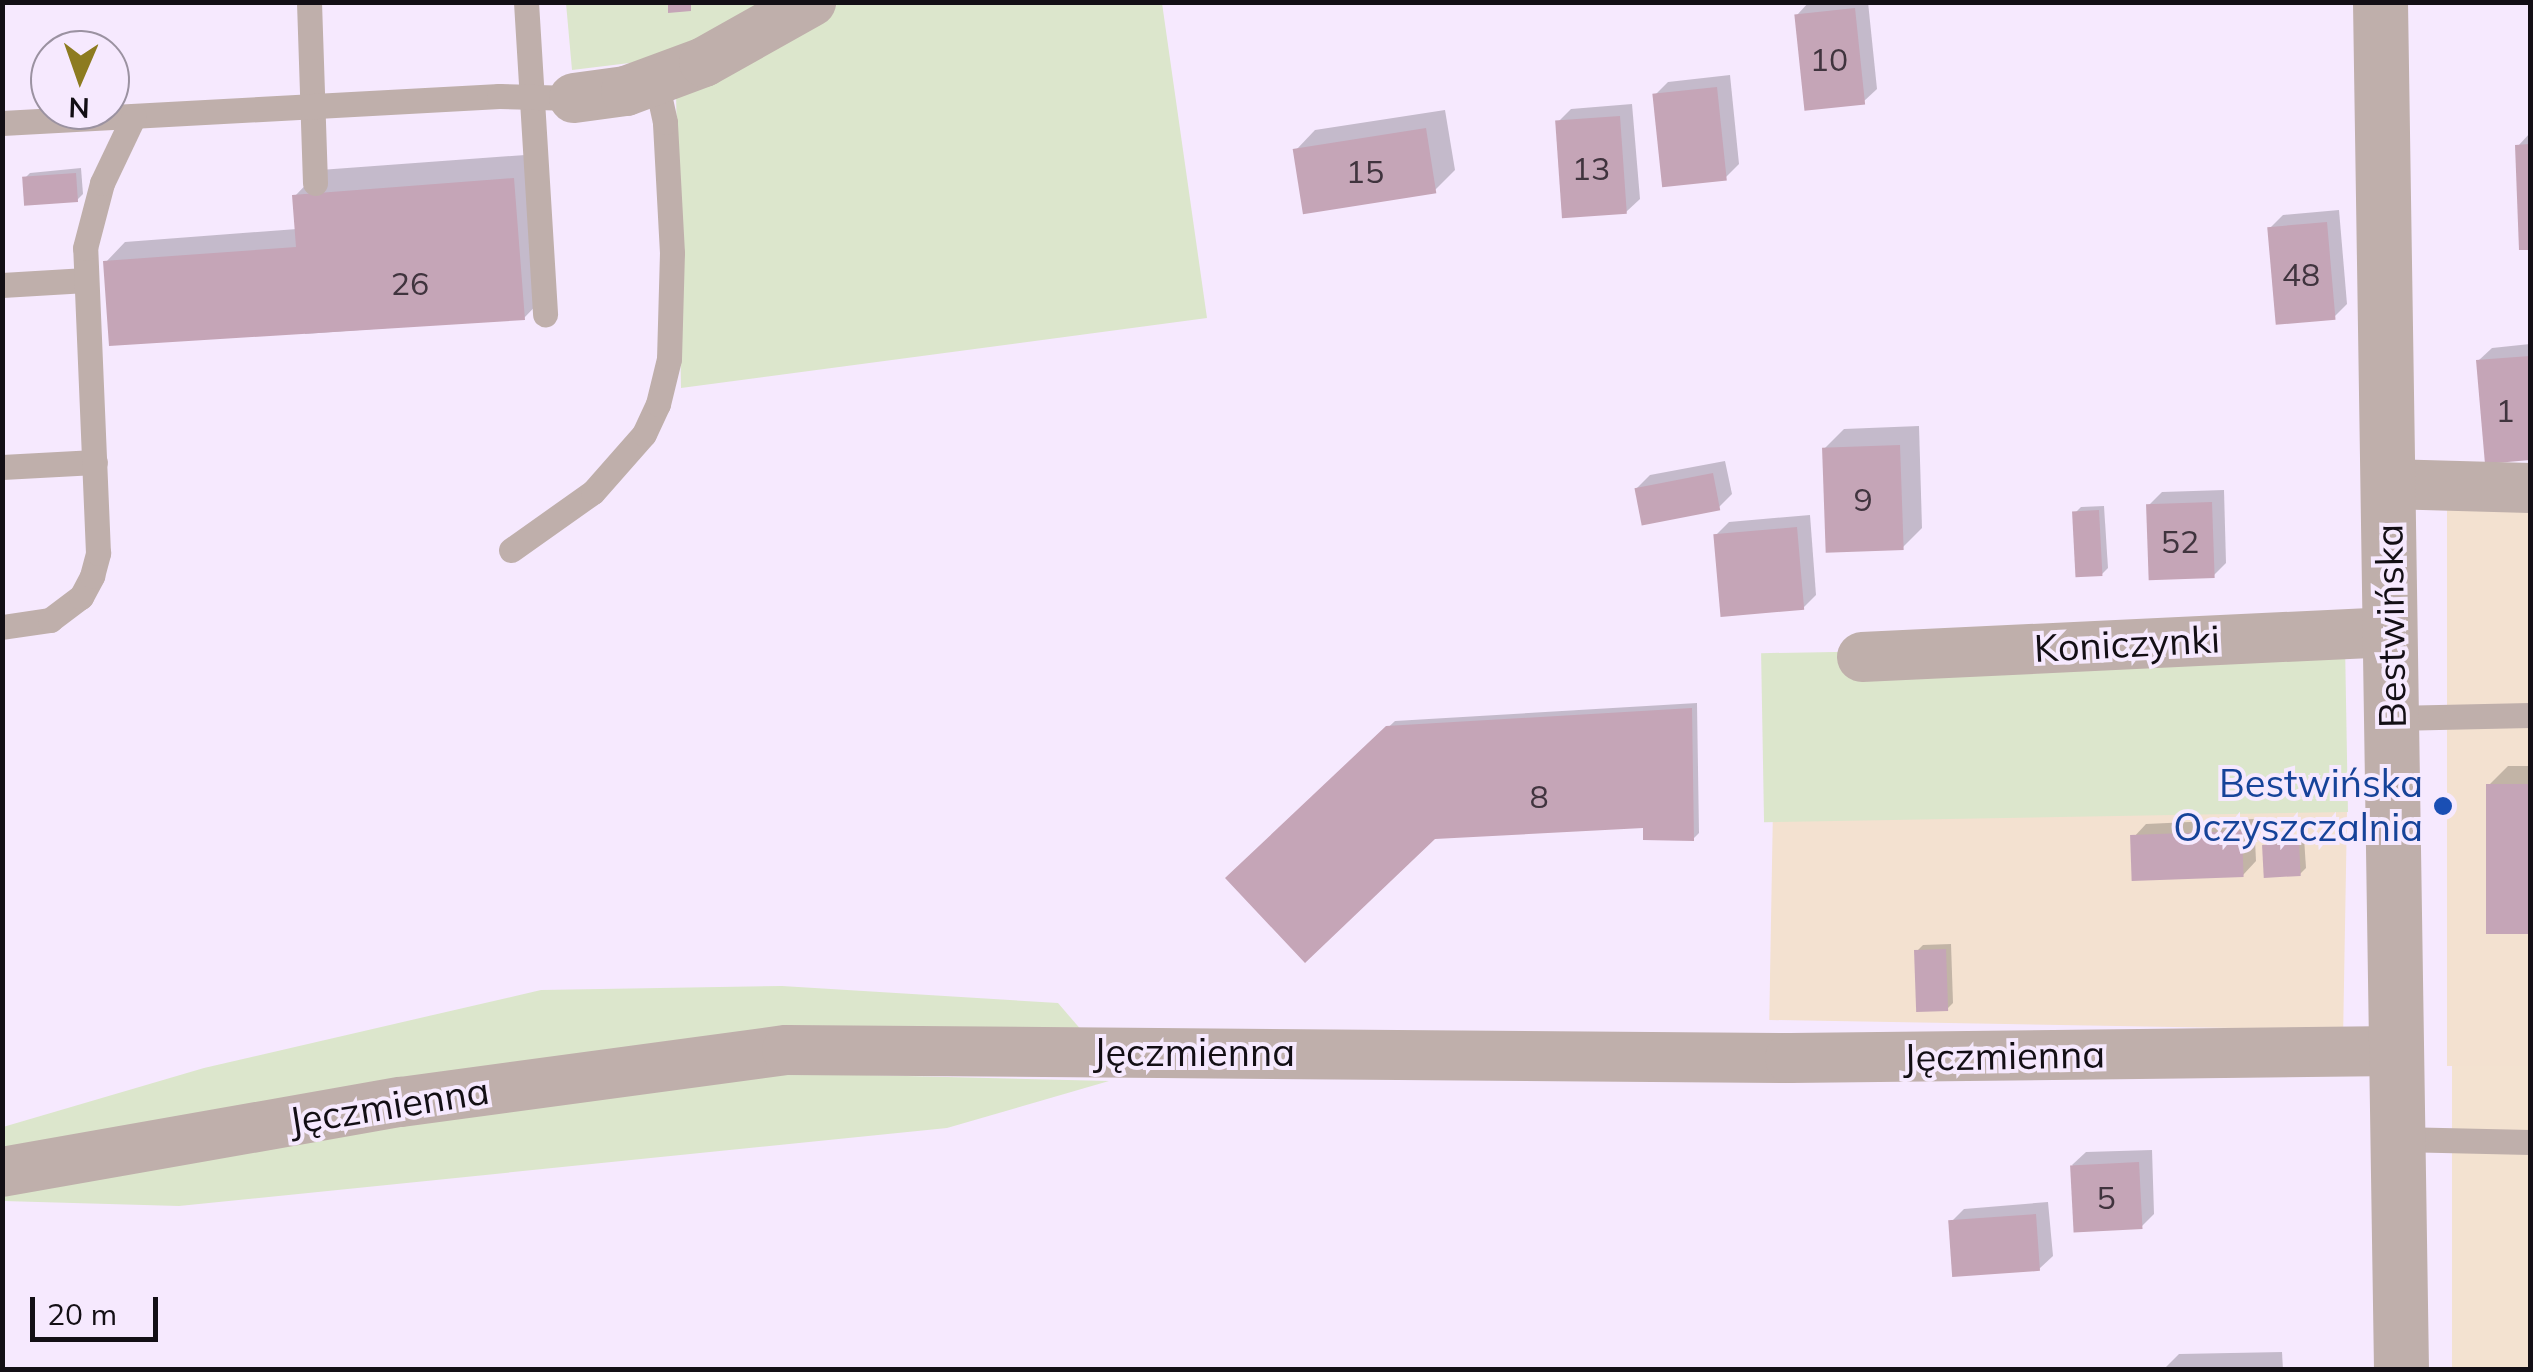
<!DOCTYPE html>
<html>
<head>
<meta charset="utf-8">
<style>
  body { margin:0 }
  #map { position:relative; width:2533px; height:1372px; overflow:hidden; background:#f6e9fe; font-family:Mulish,sans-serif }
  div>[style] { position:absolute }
  .commercial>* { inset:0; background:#f3e2d0; transform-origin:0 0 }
  .industrial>* { inset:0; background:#f3e1d0; transform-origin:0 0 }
  .green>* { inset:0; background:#dce6cc; transform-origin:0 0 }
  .shadow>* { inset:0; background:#0003 }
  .building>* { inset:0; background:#c5a5b7; transform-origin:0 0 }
  .service>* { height:25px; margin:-12.5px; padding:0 12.5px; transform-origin:12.5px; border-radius:12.5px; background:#bfafab }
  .minor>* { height:50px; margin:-25px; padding:0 25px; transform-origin:25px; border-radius:25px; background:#bfafab }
  .tertiary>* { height:55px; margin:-27.5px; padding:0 27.5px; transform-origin:27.5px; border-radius:27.5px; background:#bfafab }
  .dots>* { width:28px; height:28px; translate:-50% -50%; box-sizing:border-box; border:5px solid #f6e9fe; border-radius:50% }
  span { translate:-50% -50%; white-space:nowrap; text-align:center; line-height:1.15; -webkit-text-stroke:8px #f6e9fe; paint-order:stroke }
  .number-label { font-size:32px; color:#40343e }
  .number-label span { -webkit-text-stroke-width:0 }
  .street-label { font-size:38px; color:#130f15 }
  .transit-label { font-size:38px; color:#164399 }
  .right { translate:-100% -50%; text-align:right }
  .frame { position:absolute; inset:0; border:5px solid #130f15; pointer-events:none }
  .north { position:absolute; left:30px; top:30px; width:100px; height:100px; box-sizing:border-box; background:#f6e9fe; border:2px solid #9b92a1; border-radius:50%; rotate:182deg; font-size:28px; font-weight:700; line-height:40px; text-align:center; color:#130f15 }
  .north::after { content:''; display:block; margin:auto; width:35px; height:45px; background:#8d7b20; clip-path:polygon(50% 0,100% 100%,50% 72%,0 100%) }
  .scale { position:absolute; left:30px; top:1297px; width:128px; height:45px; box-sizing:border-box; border:5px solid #130f15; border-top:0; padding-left:12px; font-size:30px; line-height:35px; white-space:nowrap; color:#130f15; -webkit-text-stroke:8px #f6e9fe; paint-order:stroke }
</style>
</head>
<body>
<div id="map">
  <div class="commercial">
    <i style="left:2530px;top:1064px;width:305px;height:78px;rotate:90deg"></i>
  </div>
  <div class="industrial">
    <i style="left:2447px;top:505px;width:83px;height:561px"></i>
    <i style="left:2347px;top:812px;width:218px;height:574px;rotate:91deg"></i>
  </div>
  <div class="green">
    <i style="clip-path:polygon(566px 3px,769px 3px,741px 22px,638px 62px,572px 70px)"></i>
    <i style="clip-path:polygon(840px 3px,1162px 3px,1207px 318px,681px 388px,676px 91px,767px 46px)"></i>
    <i style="left:2345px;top:643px;width:169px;height:584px;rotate:89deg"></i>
    <i style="clip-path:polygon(782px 986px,1058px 1003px,1089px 1039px,3px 1156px,3px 1127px,204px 1068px,541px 990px)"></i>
    <i style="clip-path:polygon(785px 1073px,1109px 1081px,947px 1128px,179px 1206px,3px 1201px,3px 1195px,345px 1130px)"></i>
  </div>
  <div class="shadow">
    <i style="clip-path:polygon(1809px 2px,1868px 2px,1877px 89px,1863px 102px,1797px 15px)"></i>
    <i style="clip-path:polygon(1730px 75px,1739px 164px,1725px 178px,1655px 95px,1668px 82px)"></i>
    <i style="clip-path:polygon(1632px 104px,1640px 199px,1626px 212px,1558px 122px,1571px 109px)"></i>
    <i style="clip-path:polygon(1445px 110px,1455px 170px,1435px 190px,1296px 150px,1315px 130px)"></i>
    <i style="clip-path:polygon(2530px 133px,2530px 247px,2522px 248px,2518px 146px)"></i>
    <i style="clip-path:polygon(539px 154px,549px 292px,524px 318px,305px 334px,304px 325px,106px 262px,125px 242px,297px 229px,295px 196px,320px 170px)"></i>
    <i style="clip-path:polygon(81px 168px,83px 194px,77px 200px,24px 179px,30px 173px)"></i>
    <i style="clip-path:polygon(2339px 210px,2347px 304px,2333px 318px,2270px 228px,2283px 215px)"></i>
    <i style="clip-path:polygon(2530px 344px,2530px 458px,2487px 461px,2478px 361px,2492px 348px)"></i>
    <i style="clip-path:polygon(1919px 426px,1922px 528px,1902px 548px,1824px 449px,1844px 429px)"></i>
    <i style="clip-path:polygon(1725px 461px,1732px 494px,1718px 508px,1637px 488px,1650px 475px)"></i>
    <i style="clip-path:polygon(2224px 490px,2226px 563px,2213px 576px,2149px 505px,2162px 492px)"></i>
    <i style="clip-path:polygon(2104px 506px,2108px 568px,2102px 574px,2075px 513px,2081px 507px)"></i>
    <i style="clip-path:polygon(1810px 515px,1816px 595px,1803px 608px,1716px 535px,1729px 522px)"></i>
    <i style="clip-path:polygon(1697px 703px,1699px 833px,1693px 839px,1645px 826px,1434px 837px,1228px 878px,1395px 721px)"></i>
    <i style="clip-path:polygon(2508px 766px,2530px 766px,2530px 932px,2491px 932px,2488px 786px)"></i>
    <i style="clip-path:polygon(2254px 819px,2256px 861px,2243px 875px,2133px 838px,2146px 824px)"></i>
    <i style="clip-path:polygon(2304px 838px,2306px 868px,2300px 874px,2264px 846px,2271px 840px)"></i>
    <i style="clip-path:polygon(1951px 944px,1953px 1003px,1947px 1009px,1917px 951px,1923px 945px)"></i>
    <i style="clip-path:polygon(2152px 1150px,2154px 1214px,2141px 1227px,2072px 1165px,2086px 1152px)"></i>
    <i style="clip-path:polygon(2048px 1202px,2053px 1256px,2039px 1269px,1950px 1223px,1964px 1209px)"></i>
    <i style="clip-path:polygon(2282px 1352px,2283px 1370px,2163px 1370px,2179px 1354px)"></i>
  </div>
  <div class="building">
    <i style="clip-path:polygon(668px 2px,691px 2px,691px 11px,668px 13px)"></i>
    <i style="left:1855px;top:8px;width:97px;height:61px;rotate:84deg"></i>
    <i style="left:1717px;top:87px;width:94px;height:65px;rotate:84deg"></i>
    <i style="left:1620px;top:116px;width:98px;height:65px;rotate:86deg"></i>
    <i style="left:1426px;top:128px;width:66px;height:135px;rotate:81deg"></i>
    <i style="clip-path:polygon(2530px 144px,2530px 250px,2519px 250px,2515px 145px)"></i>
    <i style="left:76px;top:173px;width:29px;height:54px;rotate:86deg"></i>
    <i style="clip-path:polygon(514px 178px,525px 320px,109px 346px,103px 261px,296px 247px,292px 195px)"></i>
    <i style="left:2327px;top:222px;width:98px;height:60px;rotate:85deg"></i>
    <i style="clip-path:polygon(2530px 356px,2530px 460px,2485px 464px,2476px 360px)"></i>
    <i style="left:1900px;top:445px;width:105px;height:78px;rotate:88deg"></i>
    <i style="left:1713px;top:473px;width:38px;height:80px;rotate:79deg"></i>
    <i style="left:2212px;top:502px;width:76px;height:66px;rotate:88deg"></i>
    <i style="left:2099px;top:510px;width:66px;height:27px;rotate:87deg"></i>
    <i style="left:1797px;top:527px;width:83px;height:84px;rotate:85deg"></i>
    <i style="clip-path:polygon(1692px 708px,1694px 841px,1643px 840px,1643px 828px,1435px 839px,1305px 963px,1225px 878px,1386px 726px)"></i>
    <i style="left:2530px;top:784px;width:150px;height:44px;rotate:90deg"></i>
    <i style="left:2242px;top:831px;width:46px;height:112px;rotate:88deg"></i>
    <i style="left:2299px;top:843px;width:33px;height:37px;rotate:87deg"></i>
    <i style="left:1946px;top:949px;width:62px;height:32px;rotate:88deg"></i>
    <i style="left:2139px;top:1162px;width:67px;height:69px;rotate:87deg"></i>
    <i style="left:2036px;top:1214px;width:57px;height:88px;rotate:86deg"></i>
  </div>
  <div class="service">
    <i style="left:309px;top:2px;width:181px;rotate:88.1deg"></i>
    <i style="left:526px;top:2px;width:313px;rotate:86.5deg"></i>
    <i style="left:2px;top:123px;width:498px;rotate:-3.1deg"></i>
    <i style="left:499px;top:96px;width:75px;rotate:1.5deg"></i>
    <i style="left:2px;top:285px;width:84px;rotate:-3.4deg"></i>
    <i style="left:2px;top:467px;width:93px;rotate:-3.1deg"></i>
    <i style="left:511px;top:550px;width:100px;rotate:-35.3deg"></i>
    <i style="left:593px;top:492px;width:77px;rotate:-48.7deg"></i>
    <i style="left:644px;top:434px;width:33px;rotate:-65deg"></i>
    <i style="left:658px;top:404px;width:46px;rotate:-76.3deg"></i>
    <i style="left:669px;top:359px;width:106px;rotate:-88.4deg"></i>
    <i style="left:672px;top:253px;width:131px;rotate:-93.1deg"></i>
    <i style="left:665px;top:122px;width:42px;rotate:-102.4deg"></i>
    <i style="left:2px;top:627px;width:49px;rotate:-8.3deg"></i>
    <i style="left:50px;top:620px;width:39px;rotate:-37deg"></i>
    <i style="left:81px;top:597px;width:24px;rotate:-62deg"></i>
    <i style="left:92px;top:576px;width:24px;rotate:-75deg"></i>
    <i style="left:98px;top:553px;width:305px;rotate:-92.4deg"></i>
    <i style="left:85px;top:248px;width:67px;rotate:-75.3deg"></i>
    <i style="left:102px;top:183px;width:74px;rotate:-64.5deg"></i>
    <i style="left:2393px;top:718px;width:137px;rotate:-1.3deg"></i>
    <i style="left:2398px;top:1139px;width:132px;rotate:1.3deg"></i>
  </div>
  <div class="minor">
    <i style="left:574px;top:98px;width:52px;rotate:-7.7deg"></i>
    <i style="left:626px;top:91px;width:83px;rotate:-20.4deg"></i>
    <i style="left:704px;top:62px;width:123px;rotate:-29.3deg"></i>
    <i style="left:2388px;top:484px;width:142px;rotate:1.6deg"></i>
    <i style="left:1862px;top:657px;width:530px;rotate:-2.71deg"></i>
    <i style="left:2px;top:1172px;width:405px;rotate:-10deg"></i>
    <i style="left:401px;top:1102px;width:389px;rotate:-7.7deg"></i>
    <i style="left:787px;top:1050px;width:1003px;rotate:0.46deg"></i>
    <i style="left:1790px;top:1058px;width:606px;rotate:-0.66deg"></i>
  </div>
  <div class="tertiary">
    <i style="left:2380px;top:2px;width:1368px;rotate:89.12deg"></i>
  </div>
  <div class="dots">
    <i style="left:2443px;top:806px;background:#1a4fb4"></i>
  </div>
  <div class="number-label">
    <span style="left:1829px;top:59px">10</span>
    <span style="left:1591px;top:168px">13</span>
    <span style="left:1365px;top:171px">15</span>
    <span style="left:2301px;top:274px">48</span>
    <span style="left:410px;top:283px">26</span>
    <span style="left:2505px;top:410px">1</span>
    <span style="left:1863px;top:499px">9</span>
    <span style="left:2180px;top:541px">52</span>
    <span style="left:1539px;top:796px">8</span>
    <span style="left:2106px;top:1197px">5</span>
  </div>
  <div class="street-label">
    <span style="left:2391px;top:626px;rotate:-91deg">Bestwińska</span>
    <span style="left:2127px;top:644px;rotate:-3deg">Koniczynki</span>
    <span style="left:1194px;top:1053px">Jęczmienna</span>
    <span style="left:2004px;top:1056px;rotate:-1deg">Jęczmienna</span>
    <span style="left:389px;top:1106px;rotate:-9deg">Jęczmienna</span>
  </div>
  <div class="transit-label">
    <span class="right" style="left:2423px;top:806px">Bestwińska<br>Oczyszczalnia</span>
  </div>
  <div class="frame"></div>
  <div class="north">N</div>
  <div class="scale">20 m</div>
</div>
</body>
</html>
